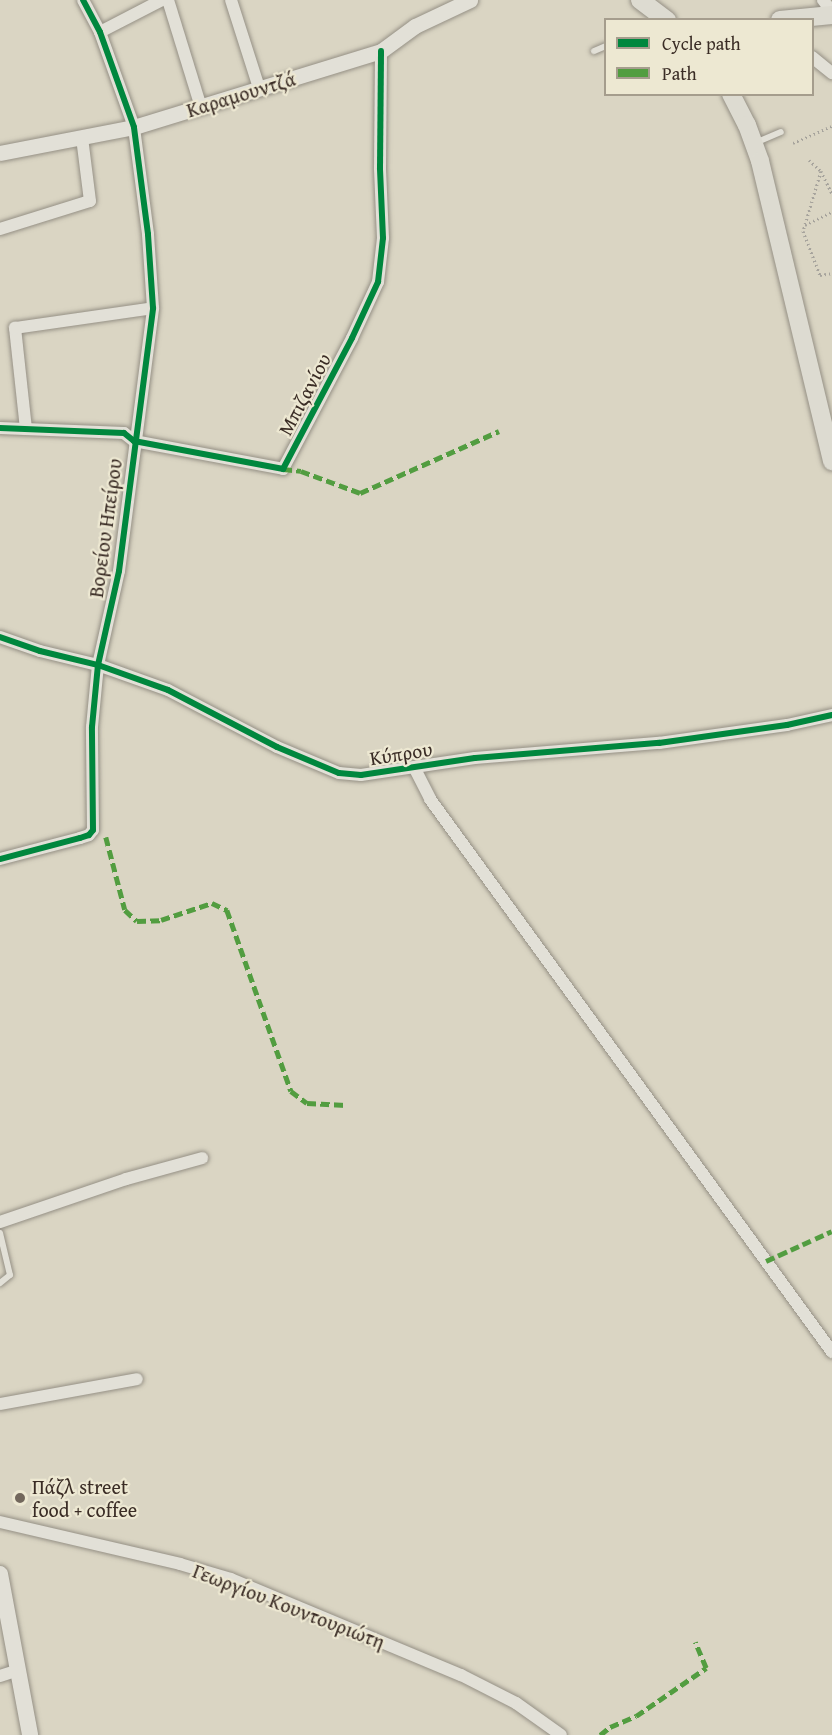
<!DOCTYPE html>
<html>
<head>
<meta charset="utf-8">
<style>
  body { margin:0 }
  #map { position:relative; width:832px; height:1735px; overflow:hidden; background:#dad5c3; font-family:"Gentium Book Plus",serif }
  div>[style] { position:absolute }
  .path>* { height:3px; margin-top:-1.5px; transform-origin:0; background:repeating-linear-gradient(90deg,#a6a39c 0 1.5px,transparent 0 4.5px) }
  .roads { filter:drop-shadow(0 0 2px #959085) drop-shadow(0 0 2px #959085) }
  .service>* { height:6px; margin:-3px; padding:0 3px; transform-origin:3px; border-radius:3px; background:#e2e0d7 }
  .minor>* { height:12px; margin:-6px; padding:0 6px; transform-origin:6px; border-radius:6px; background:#e2e0d7 }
  .tertiary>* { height:15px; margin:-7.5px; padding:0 7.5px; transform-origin:7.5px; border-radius:7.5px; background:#e2e0d7 }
  .secondary>* { height:16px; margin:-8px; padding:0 8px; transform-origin:8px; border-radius:8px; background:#e2e0d7 }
  .primary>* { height:18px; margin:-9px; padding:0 9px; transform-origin:9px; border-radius:9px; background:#dddbd1 }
  .quiet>* { height:4.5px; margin-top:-2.25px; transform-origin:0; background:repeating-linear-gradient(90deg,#529d40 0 9px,transparent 0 13.5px) }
  .cycleway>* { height:6px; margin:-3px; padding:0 3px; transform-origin:3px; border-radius:3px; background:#00873e }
  .dots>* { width:16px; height:16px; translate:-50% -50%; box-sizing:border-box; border:3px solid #ede8d2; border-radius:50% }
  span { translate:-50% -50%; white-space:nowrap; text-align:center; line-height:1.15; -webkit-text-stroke:4.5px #ede8d2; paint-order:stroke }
  .street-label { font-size:20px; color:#3a2c25 }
  .poi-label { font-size:20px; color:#3a2c25 }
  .left { translate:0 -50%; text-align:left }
  .legend { position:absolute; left:604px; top:18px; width:210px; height:78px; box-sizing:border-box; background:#ede8d2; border:2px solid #a59d8d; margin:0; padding:8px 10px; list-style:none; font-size:18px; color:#3a2c25 }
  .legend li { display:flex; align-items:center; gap:12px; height:30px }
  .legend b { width:30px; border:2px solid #a59d8d }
</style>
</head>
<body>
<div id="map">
  <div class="path">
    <i style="left:793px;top:143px;width:43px;rotate:-23.6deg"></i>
    <i style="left:809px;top:160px;width:16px;rotate:43deg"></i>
    <i style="left:821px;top:171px;width:25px;rotate:64deg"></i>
    <i style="left:821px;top:171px;width:63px;rotate:106.7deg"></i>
    <i style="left:803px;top:231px;width:47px;rotate:68.9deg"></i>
    <i style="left:820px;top:275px;width:12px;rotate:-9deg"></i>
    <i style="left:805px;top:225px;width:30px;rotate:-26deg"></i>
  </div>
  <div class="roads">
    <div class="service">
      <i style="left:594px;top:51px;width:13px;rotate:-23deg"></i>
      <i style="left:755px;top:143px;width:28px;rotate:-23deg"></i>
      <i style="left:0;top:1233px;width:43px;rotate:76.6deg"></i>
      <i style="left:10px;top:1275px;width:13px;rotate:141deg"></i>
    </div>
    <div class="minor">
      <i style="left:168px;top:0;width:112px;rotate:72.9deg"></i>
      <i style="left:231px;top:0;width:92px;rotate:72.3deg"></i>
      <i style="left:823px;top:0;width:15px;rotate:53deg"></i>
      <i style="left:100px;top:32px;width:70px;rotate:-27.3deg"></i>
      <i style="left:812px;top:57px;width:26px;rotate:39deg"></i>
      <i style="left:0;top:229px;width:94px;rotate:-17.3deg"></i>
      <i style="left:90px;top:201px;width:64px;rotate:-97.2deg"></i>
      <i style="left:0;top:428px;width:124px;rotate:2.3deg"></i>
      <i style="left:124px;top:433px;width:13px;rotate:39deg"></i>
      <i style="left:134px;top:441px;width:152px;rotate:10.6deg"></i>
      <i style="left:283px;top:469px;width:148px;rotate:-62.2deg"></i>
      <i style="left:352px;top:338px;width:62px;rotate:-65.1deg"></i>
      <i style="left:378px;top:282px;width:44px;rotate:-83.5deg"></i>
      <i style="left:383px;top:238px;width:70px;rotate:-92.5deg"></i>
      <i style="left:380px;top:168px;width:117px;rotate:-89.5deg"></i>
      <i style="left:26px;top:429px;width:102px;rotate:-96.2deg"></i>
      <i style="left:15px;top:328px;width:139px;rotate:-8.2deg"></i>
      <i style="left:0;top:637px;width:42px;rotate:19.3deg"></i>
      <i style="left:40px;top:651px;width:60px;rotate:13.6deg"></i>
      <i style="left:98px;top:665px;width:74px;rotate:19.7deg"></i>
      <i style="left:168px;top:690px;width:123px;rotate:27.6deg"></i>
      <i style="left:277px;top:747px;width:67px;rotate:22.8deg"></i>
      <i style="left:339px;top:773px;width:22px;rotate:5deg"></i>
      <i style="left:361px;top:775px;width:115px;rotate:-8.5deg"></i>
      <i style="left:475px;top:758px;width:185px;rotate:-4.7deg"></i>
      <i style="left:659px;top:743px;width:129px;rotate:-8deg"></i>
      <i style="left:787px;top:725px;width:46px;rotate:-12.5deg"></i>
      <i style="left:414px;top:767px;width:36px;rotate:63deg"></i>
      <i style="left:430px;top:799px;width:684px;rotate:53.98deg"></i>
      <i style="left:0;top:859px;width:83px;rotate:-14.7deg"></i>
      <i style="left:80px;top:838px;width:9px;rotate:-18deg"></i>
      <i style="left:89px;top:835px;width:6px;rotate:-51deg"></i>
      <i style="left:93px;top:830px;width:103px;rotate:-90.6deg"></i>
      <i style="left:92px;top:727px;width:62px;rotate:-84.5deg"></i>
      <i style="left:98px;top:665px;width:96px;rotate:-77.4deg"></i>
      <i style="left:119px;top:571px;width:265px;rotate:-82.6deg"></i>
      <i style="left:153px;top:308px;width:74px;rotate:-93.9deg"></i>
      <i style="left:148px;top:234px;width:108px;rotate:-97.5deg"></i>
      <i style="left:134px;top:127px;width:101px;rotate:-109.7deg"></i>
      <i style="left:100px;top:32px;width:36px;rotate:-118deg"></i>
      <i style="left:0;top:1222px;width:133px;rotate:-18.8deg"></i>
      <i style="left:126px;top:1179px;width:79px;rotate:-15.4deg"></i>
      <i style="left:0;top:1404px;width:139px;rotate:-10.3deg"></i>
      <i style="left:0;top:1522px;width:185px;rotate:13.1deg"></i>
      <i style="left:180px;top:1564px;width:53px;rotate:16.4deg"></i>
      <i style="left:231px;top:1579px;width:249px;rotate:22.7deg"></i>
      <i style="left:461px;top:1675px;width:62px;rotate:27deg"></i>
      <i style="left:516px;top:1703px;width:55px;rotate:35.4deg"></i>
      <i style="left:0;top:1676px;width:19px;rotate:-18deg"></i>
    </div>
    <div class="tertiary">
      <i style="left:0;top:153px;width:136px;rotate:-11deg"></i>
      <i style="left:134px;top:127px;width:258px;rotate:-17.1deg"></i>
      <i style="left:381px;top:51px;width:42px;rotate:-36.3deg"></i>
      <i style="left:415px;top:26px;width:61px;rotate:-25.3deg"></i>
    </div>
    <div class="secondary">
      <i style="left:0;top:1574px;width:164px;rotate:79.4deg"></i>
    </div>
    <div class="primary">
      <i style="left:640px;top:0;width:34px;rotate:37deg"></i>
      <i style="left:780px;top:20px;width:52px;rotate:-5.5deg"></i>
      <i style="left:731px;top:94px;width:35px;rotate:63deg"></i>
      <i style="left:747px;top:125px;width:38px;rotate:70deg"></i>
      <i style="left:760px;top:161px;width:309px;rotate:76.5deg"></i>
    </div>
  </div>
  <div class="quiet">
    <i style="left:283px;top:469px;width:18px;rotate:6deg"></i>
    <i style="left:301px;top:471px;width:63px;rotate:20.4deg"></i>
    <i style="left:360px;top:493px;width:152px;rotate:-24deg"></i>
    <i style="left:106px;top:837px;width:75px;rotate:75.4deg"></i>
    <i style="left:125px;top:910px;width:16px;rotate:43deg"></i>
    <i style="left:137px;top:921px;width:24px;rotate:-2deg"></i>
    <i style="left:161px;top:920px;width:54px;rotate:-18.4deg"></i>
    <i style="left:212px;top:903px;width:17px;rotate:25deg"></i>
    <i style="left:227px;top:910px;width:192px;rotate:70.5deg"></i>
    <i style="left:291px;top:1091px;width:20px;rotate:37deg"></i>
    <i style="left:307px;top:1103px;width:39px;rotate:3deg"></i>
    <i style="left:766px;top:1261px;width:72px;rotate:-24.4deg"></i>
    <i style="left:600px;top:1735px;width:13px;rotate:-39deg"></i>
    <i style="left:610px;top:1727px;width:28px;rotate:-23deg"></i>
    <i style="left:636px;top:1716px;width:85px;rotate:-34.4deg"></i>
    <i style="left:706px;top:1668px;width:28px;rotate:-113deg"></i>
  </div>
  <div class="cycleway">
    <i style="left:0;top:428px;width:124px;rotate:2.3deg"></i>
    <i style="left:124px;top:433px;width:13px;rotate:39deg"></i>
    <i style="left:134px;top:441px;width:152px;rotate:10.6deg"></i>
    <i style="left:283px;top:469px;width:148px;rotate:-62.2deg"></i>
    <i style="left:352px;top:338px;width:62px;rotate:-65.1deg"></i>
    <i style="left:378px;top:282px;width:44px;rotate:-83.5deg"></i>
    <i style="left:383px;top:238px;width:70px;rotate:-92.5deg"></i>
    <i style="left:380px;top:168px;width:117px;rotate:-89.5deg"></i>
    <i style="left:0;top:637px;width:42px;rotate:19.3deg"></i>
    <i style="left:40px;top:651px;width:60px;rotate:13.6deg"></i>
    <i style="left:98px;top:665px;width:74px;rotate:19.7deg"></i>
    <i style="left:168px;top:690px;width:123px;rotate:27.6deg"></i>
    <i style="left:277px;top:747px;width:67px;rotate:22.8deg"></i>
    <i style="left:339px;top:773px;width:22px;rotate:5deg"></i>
    <i style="left:361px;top:775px;width:115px;rotate:-8.5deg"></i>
    <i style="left:475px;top:758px;width:185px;rotate:-4.7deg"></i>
    <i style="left:659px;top:743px;width:129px;rotate:-8deg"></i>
    <i style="left:787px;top:725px;width:46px;rotate:-12.5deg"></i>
    <i style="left:0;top:859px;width:83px;rotate:-14.7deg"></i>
    <i style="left:80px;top:838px;width:9px;rotate:-18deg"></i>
    <i style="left:89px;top:835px;width:6px;rotate:-51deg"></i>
    <i style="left:93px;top:830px;width:103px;rotate:-90.6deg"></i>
    <i style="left:92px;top:727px;width:62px;rotate:-84.5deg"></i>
    <i style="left:98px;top:665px;width:96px;rotate:-77.4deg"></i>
    <i style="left:119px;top:571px;width:265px;rotate:-82.6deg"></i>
    <i style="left:153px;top:308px;width:74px;rotate:-93.9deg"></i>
    <i style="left:148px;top:234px;width:108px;rotate:-97.5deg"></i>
    <i style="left:134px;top:127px;width:101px;rotate:-109.7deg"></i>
    <i style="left:100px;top:32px;width:36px;rotate:-118deg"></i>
  </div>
  <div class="dots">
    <i style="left:20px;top:1498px;background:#72675c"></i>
  </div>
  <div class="street-label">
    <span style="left:241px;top:94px;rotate:-17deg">Καραμουντζά</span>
    <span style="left:304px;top:394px;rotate:-62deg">Μπιζανίου</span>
    <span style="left:105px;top:528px;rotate:-82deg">Βορείου Ηπείρου</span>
    <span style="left:401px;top:753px;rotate:-9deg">Κύπρου</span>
    <span style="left:289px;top:1606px;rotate:21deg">Γεωργίου Κουντουριώτη</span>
  </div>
  <div class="poi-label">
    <span class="left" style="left:32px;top:1498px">Πάζλ street<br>food + coffee</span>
  </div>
  <ul class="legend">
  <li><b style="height:8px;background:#00873e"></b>Cycle path</li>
  <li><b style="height:8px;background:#529d40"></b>Path</li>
  </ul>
</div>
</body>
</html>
